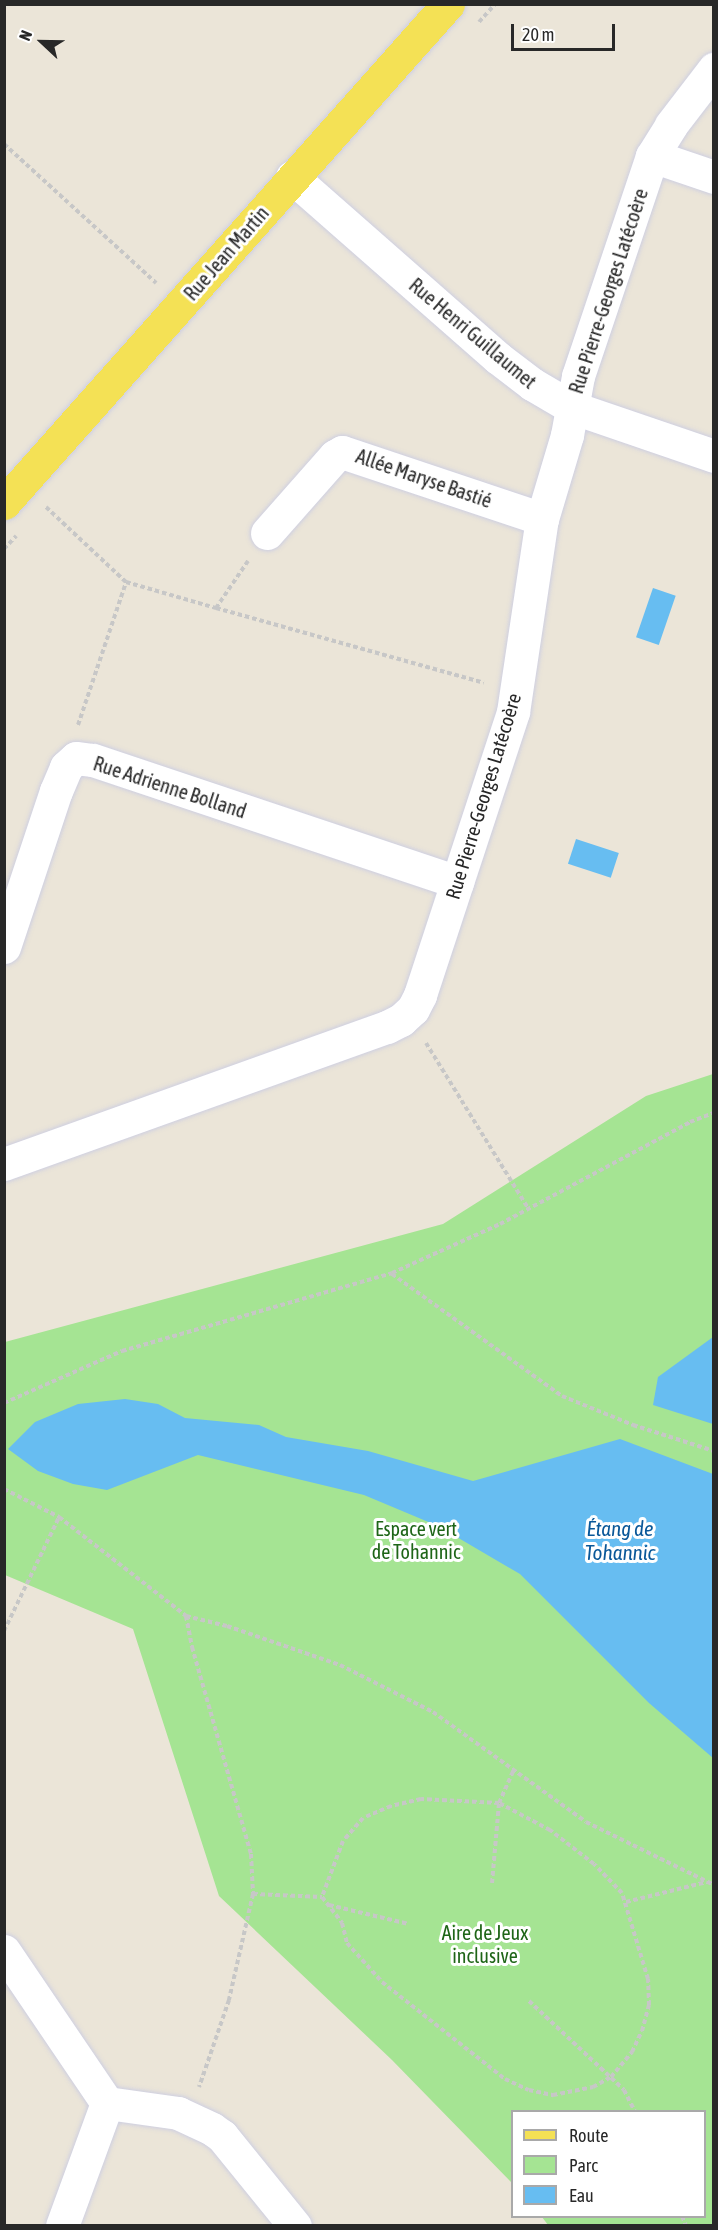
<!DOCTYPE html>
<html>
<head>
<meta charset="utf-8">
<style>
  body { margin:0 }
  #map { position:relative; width:718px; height:2230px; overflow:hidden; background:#ebe5d8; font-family:"Asap Condensed",sans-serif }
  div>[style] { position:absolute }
  .green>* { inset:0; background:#a5e493 }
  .water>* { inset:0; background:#67bdf1; transform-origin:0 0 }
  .path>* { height:4px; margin-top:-2px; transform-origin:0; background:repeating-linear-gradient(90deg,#c7c7c7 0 4.5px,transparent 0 7.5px) }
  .roads { filter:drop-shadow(0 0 2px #cecfe1) drop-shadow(0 0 2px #cecfe1) }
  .minor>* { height:33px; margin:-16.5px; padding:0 16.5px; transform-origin:16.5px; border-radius:16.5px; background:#fff }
  .major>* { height:33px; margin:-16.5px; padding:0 16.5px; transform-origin:16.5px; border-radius:16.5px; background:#f4e155 }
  span { translate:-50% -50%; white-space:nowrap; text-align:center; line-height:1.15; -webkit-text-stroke:6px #fff; paint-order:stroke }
  .street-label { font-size:20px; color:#282828 }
  .park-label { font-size:20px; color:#1e6517 }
  .water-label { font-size:21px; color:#0a5899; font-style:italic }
  .frame { position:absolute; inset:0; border:6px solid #282828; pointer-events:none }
  .legend { position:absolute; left:511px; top:2110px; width:195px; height:108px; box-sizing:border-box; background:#fff; border:2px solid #a9a9a9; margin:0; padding:8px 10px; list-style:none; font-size:18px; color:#282828 }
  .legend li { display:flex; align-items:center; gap:12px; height:30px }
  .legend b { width:30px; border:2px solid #a9a9a9 }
  .north { position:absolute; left:12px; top:12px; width:60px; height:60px; -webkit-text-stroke:4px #fff; paint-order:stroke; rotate:292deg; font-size:16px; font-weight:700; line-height:24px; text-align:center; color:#282828 }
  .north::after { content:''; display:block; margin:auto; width:21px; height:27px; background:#282828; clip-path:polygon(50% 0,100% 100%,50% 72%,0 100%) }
  .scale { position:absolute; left:511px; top:24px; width:104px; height:27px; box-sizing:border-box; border:3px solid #282828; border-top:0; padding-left:8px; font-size:18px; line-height:21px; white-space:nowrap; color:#282828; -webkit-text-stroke:4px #fff; paint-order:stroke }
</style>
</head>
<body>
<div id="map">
  <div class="green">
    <i style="clip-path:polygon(713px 1074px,713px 2225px,548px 2225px,542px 2217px,704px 2216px,704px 2112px,512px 2112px,512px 2183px,392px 2060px,219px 1896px,133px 1629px,5px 1575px,5px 1342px,443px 1224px,646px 1096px)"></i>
  </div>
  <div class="water">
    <i style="left:653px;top:588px;width:24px;height:52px;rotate:19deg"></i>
    <i style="left:576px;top:839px;width:45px;height:26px;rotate:18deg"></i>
    <i style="clip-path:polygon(713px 1337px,713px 1424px,653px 1405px,658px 1377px)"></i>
    <i style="clip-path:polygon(125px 1399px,158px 1404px,185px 1418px,259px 1425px,286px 1437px,368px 1451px,473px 1481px,620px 1439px,713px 1474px,713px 1758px,649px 1703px,520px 1574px,438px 1526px,364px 1495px,198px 1455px,107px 1490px,73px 1484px,38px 1471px,8px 1449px,35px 1422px,78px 1404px)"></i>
  </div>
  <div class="path">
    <i style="left:479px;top:22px;width:24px;rotate:-48deg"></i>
    <i style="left:4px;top:144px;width:206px;rotate:42.4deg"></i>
    <i style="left:46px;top:507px;width:110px;rotate:43.2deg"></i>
    <i style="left:4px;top:549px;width:18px;rotate:-47deg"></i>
    <i style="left:216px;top:608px;width:278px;rotate:15.6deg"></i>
    <i style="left:78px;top:725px;width:151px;rotate:-71.4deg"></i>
    <i style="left:126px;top:582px;width:94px;rotate:16.1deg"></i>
    <i style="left:216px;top:608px;width:57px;rotate:-55.8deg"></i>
    <i style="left:426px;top:1043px;width:194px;rotate:58.3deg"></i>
    <i style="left:392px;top:1274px;width:209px;rotate:35.7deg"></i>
    <i style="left:562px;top:1396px;width:77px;rotate:22.2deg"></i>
    <i style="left:633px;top:1425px;width:85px;rotate:17.8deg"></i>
    <i style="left:4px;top:1403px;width:129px;rotate:-23.8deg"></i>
    <i style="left:122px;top:1351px;width:281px;rotate:-16.1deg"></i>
    <i style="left:392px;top:1273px;width:119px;rotate:-24.4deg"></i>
    <i style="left:500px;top:1224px;width:216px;rotate:-28.2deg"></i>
    <i style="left:690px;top:1122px;width:26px;rotate:-21deg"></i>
    <i style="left:4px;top:1489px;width:62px;rotate:27deg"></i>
    <i style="left:59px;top:1517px;width:161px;rotate:37.9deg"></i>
    <i style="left:186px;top:1616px;width:42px;rotate:13.7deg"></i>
    <i style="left:227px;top:1626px;width:120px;rotate:19deg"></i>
    <i style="left:340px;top:1665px;width:104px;rotate:26.8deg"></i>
    <i style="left:433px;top:1712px;width:188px;rotate:35.7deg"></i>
    <i style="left:586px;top:1822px;width:143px;rotate:26.2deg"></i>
    <i style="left:186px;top:1616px;width:32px;rotate:79deg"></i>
    <i style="left:192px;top:1647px;width:215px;rotate:74.1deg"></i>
    <i style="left:251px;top:1854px;width:40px;rotate:87.1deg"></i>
    <i style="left:253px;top:1894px;width:109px;rotate:102.8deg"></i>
    <i style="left:229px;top:2000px;width:92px;rotate:109deg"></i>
    <i style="left:4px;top:1631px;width:127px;rotate:-64.2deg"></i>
    <i style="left:492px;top:1883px;width:80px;rotate:-85deg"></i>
    <i style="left:499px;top:1803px;width:35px;rotate:-66deg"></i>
    <i style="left:253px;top:1894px;width:69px;rotate:2.5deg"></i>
    <i style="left:322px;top:1897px;width:33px;rotate:52deg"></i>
    <i style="left:342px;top:1923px;width:21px;rotate:76deg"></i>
    <i style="left:347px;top:1943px;width:52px;rotate:48.1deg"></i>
    <i style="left:382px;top:1982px;width:157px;rotate:38.3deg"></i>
    <i style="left:505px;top:2079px;width:26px;rotate:25deg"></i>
    <i style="left:529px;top:2090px;width:25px;rotate:12deg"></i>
    <i style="left:553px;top:2095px;width:41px;rotate:-11.3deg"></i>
    <i style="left:593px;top:2087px;width:21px;rotate:-29deg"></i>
    <i style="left:611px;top:2077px;width:33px;rotate:-50deg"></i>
    <i style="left:632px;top:2052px;width:23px;rotate:-65deg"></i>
    <i style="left:642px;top:2031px;width:27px;rotate:-75deg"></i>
    <i style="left:649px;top:2005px;width:26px;rotate:-92deg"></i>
    <i style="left:648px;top:1979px;width:90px;rotate:-106.8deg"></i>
    <i style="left:622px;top:1893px;width:40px;rotate:-134deg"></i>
    <i style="left:594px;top:1864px;width:56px;rotate:-142.3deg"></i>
    <i style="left:550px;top:1830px;width:58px;rotate:-152.1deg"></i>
    <i style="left:499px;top:1803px;width:78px;rotate:-177.1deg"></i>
    <i style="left:421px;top:1799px;width:31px;rotate:167deg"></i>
    <i style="left:391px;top:1806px;width:30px;rotate:157deg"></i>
    <i style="left:363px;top:1818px;width:30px;rotate:131deg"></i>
    <i style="left:343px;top:1841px;width:60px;rotate:110.6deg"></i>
    <i style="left:626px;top:1902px;width:83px;rotate:-13.9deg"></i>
    <i style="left:329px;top:1905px;width:82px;rotate:13.4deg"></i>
    <i style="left:529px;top:2001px;width:130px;rotate:43.1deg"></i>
    <i style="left:624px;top:2090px;width:25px;rotate:63deg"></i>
    <i style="left:682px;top:2216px;width:11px;rotate:68deg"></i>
  </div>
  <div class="roads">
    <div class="minor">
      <i style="left:652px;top:156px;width:65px;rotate:18.7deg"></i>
      <i style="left:292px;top:177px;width:274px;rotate:41.3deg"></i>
      <i style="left:498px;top:358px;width:43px;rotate:37.4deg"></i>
      <i style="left:532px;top:384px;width:45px;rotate:30.5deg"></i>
      <i style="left:571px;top:407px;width:151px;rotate:18.9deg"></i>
      <i style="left:267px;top:533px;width:103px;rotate:-48.6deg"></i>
      <i style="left:335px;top:456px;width:8px;rotate:-30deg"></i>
      <i style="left:342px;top:452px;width:211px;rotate:18.5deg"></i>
      <i style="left:4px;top:947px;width:164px;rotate:-71.6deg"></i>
      <i style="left:56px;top:791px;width:26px;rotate:-67deg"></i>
      <i style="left:66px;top:767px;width:13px;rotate:-42deg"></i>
      <i style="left:76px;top:758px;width:17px;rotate:7deg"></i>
      <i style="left:93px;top:760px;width:384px;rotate:18.5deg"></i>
      <i style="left:4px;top:1164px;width:407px;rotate:-19.7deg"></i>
      <i style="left:387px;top:1027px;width:16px;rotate:-27deg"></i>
      <i style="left:401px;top:1020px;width:16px;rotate:-43deg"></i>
      <i style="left:413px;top:1009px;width:16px;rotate:-63deg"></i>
      <i style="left:420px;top:995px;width:298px;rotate:-71.8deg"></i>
      <i style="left:513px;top:712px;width:195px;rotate:-81.5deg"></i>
      <i style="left:542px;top:519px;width:88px;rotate:-73.4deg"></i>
      <i style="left:567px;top:435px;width:60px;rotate:-79.4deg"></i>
      <i style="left:578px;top:376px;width:232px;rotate:-71.4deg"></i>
      <i style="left:652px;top:156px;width:36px;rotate:-58deg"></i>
      <i style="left:671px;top:125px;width:71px;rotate:-52.5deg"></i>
      <i style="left:4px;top:1951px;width:184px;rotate:55.9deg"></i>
      <i style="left:107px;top:2103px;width:131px;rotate:110.1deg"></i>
      <i style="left:107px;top:2103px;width:72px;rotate:8deg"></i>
      <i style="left:178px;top:2113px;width:38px;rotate:25deg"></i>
      <i style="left:212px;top:2129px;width:12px;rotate:35deg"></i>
      <i style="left:222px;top:2136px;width:116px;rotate:51deg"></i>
    </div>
    <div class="major">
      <i style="left:4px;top:503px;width:668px;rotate:-48.34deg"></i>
    </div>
  </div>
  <div class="street-label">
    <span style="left:226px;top:253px;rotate:-49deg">Rue Jean Martin</span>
    <span style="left:608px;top:291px;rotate:-72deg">Rue Pierre-Georges Latécoère</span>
    <span style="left:473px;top:333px;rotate:40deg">Rue Henri Guillaumet</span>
    <span style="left:424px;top:478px;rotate:19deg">Allée Maryse Bastié</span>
    <span style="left:170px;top:787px;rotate:18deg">Rue Adrienne Bolland</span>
    <span style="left:483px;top:796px;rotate:-73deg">Rue Pierre-Georges Latécoère</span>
  </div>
  <div class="park-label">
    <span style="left:416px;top:1540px">Espace vert<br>de Tohannic</span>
    <span style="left:485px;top:1944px">Aire de Jeux<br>inclusive</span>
  </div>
  <div class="water-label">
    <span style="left:620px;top:1540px">Étang de<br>Tohannic</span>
  </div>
  <div class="frame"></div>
  <ul class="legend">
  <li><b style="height:8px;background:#f4e155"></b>Route</li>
  <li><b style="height:16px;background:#a5e493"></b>Parc</li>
  <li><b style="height:16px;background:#67bdf1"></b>Eau</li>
  </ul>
  <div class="north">N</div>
  <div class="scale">20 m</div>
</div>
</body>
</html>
